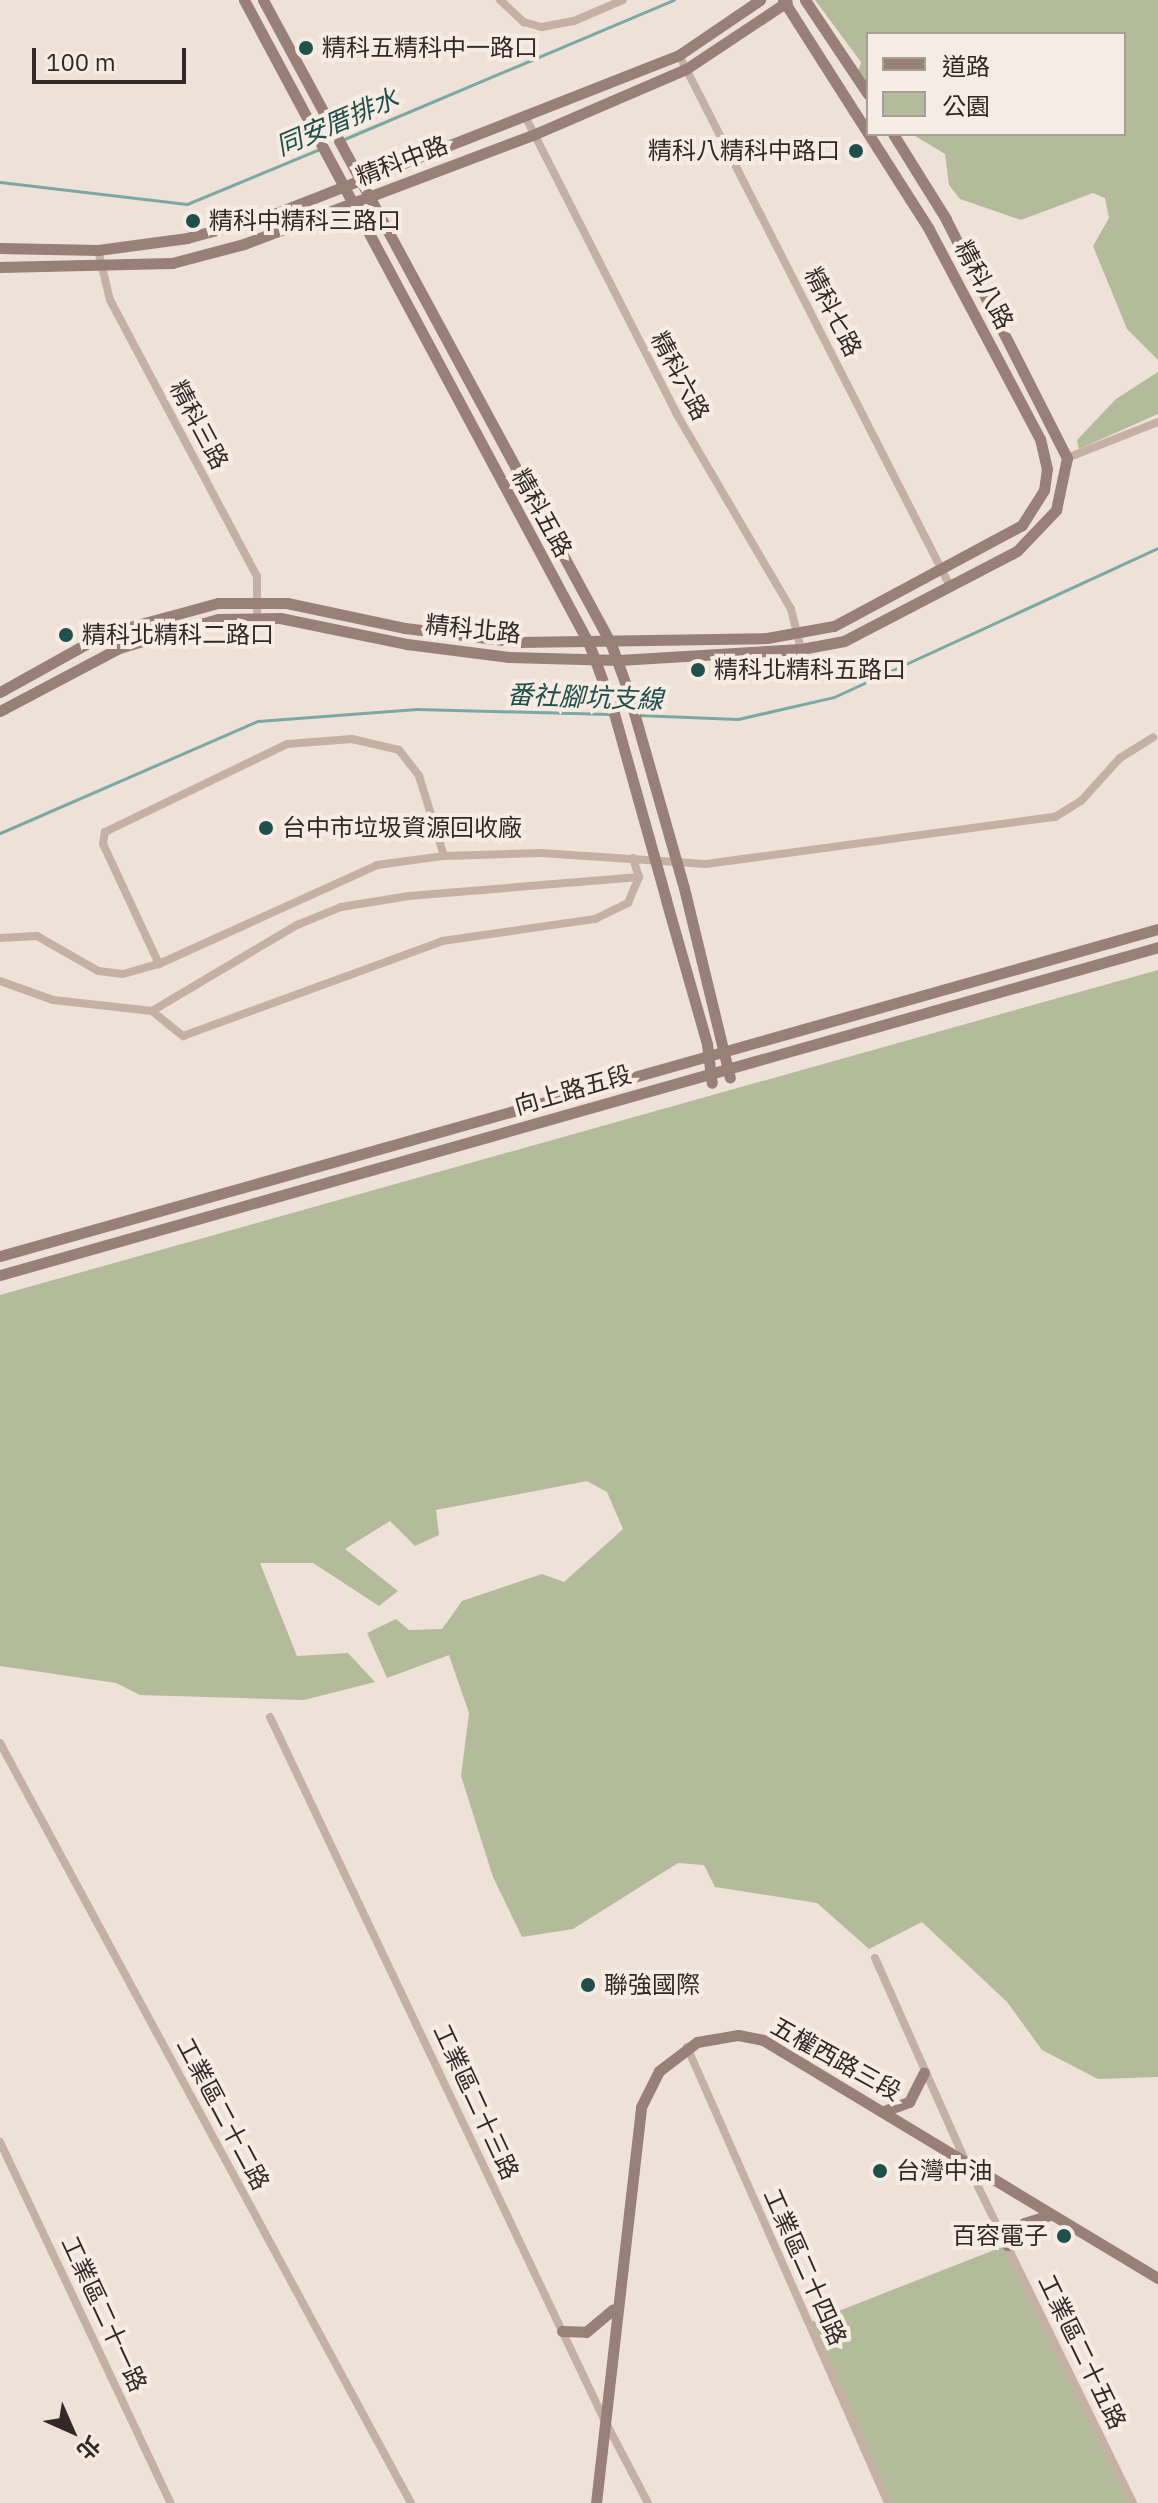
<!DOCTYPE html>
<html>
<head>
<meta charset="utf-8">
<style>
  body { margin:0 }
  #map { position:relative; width:1158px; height:2503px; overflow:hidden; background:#eee1d8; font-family:"IBM Plex Sans","Noto Sans TC",sans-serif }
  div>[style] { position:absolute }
  .green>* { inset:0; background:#b4bb9a }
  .stream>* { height:3px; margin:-1.5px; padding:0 1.5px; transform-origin:1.5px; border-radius:1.5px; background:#7aa8a4 }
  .street>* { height:8px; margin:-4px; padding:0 4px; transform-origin:4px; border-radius:4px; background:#c5b0a6 }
  .secondary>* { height:11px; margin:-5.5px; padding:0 5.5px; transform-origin:5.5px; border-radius:5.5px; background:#987f78 }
  .secondary-bridge>* { height:11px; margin:-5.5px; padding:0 5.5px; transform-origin:5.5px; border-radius:5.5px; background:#987f78 }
  .dots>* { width:22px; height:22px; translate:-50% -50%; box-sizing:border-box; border:4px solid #f6ece4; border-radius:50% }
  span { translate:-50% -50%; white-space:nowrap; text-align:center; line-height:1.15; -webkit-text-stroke:8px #f6ece4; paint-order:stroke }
  .poi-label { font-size:24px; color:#322826 }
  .left { translate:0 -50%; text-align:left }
  .right { translate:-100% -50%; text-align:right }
  .street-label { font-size:24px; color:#322826 }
  .water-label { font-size:26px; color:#204f4c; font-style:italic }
  .legend { position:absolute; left:866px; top:32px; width:260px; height:104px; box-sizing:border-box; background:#f6ece4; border:2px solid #a89e98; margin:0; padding:10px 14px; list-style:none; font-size:24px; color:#322826 }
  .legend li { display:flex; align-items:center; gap:16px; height:40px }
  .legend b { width:40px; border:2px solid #a89e98 }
  .north { position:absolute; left:32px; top:2391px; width:80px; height:80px; -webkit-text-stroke:6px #f6ece4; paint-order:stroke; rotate:135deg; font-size:22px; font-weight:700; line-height:32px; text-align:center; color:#322826 }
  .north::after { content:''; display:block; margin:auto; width:28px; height:36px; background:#322826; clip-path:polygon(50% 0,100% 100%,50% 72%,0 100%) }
  .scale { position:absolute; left:32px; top:48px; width:154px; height:36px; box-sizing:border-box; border:4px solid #322826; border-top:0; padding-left:10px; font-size:24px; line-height:28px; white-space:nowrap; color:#322826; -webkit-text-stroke:6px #f6ece4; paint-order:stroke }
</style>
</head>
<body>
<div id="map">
  <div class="green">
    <i style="clip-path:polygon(815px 0,1158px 0,1158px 360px,1127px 329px,1093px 246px,1109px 218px,1105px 198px,1093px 193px,1021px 220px,960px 199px,949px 185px,945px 154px,912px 134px,1124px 134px,1124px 34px,868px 34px,867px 99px,856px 79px,861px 62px)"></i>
    <i style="clip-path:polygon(1158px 372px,1158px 414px,1079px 449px,1077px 440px,1116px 399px)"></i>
    <i style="clip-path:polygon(1158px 970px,1158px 2077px,1098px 2079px,1042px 2050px,1007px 2002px,922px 1922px,869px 1949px,817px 1903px,715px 1887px,704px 1865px,678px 1863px,573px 1929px,522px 1937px,493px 1877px,461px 1776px,469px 1713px,449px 1655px,387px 1678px,367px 1633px,396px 1619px,409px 1630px,442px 1629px,462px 1601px,542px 1574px,564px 1582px,623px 1529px,607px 1492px,587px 1481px,436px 1510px,439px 1535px,415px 1546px,390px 1521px,345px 1549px,398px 1591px,379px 1606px,313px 1563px,260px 1563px,297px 1656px,348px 1653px,375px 1682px,304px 1700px,140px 1695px,116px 1683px,0 1666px,0 1295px)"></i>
    <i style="clip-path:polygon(1007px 2245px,1133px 2503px,889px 2503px,808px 2323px)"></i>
  </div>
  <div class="stream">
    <i style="left:342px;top:140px;width:360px;rotate:-22.9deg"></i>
    <i style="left:0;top:182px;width:188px;rotate:6.7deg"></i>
    <i style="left:187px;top:204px;width:144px;rotate:-22.5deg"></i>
    <i style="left:637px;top:715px;width:101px;rotate:2.3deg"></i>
    <i style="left:738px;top:719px;width:98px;rotate:-12.9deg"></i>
    <i style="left:834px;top:697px;width:357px;rotate:-24.7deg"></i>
    <i style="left:0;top:833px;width:281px;rotate:-23.5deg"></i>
    <i style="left:258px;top:721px;width:159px;rotate:-4.3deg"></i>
    <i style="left:417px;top:709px;width:192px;rotate:1.5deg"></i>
  </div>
  <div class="street">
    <i style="left:500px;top:0;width:33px;rotate:43deg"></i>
    <i style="left:524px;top:22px;width:19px;rotate:16deg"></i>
    <i style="left:542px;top:27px;width:33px;rotate:-11deg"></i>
    <i style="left:574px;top:21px;width:53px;rotate:-23.2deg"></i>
    <i style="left:679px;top:55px;width:598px;rotate:62.96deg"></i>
    <i style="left:526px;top:118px;width:331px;rotate:63deg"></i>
    <i style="left:676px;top:413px;width:227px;rotate:59.6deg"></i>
    <i style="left:791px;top:609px;width:41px;rotate:76deg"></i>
    <i style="left:98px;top:250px;width:51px;rotate:76.5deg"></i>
    <i style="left:110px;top:300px;width:313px;rotate:62deg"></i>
    <i style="left:257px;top:576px;width:43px;rotate:90deg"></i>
    <i style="left:1067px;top:458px;width:98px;rotate:-21.6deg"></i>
    <i style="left:0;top:938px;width:37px;rotate:-3deg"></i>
    <i style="left:37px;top:936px;width:70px;rotate:29.8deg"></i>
    <i style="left:98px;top:971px;width:25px;rotate:7deg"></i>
    <i style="left:123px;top:974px;width:37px;rotate:-16deg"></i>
    <i style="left:159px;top:964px;width:239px;rotate:-24.4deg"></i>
    <i style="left:377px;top:865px;width:68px;rotate:-7.7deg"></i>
    <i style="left:159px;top:964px;width:132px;rotate:-115deg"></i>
    <i style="left:103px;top:844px;width:12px;rotate:-81deg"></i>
    <i style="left:105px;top:832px;width:202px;rotate:-25.8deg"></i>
    <i style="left:287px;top:744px;width:65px;rotate:-4.4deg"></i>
    <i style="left:352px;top:739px;width:48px;rotate:13.2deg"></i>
    <i style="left:399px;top:750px;width:33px;rotate:52deg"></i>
    <i style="left:419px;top:776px;width:84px;rotate:72.6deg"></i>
    <i style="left:444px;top:856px;width:97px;rotate:-1.8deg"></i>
    <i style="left:541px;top:853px;width:165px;rotate:3.8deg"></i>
    <i style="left:706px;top:864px;width:352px;rotate:-7.7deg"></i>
    <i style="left:1055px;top:817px;width:31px;rotate:-32deg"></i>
    <i style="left:1081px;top:801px;width:58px;rotate:-47.8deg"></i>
    <i style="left:1120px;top:758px;width:39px;rotate:-32deg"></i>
    <i style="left:0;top:981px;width:56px;rotate:19.7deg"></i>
    <i style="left:53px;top:1000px;width:100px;rotate:6.3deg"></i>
    <i style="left:152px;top:1011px;width:169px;rotate:-30.7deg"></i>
    <i style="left:297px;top:925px;width:48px;rotate:-22.2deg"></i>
    <i style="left:341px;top:907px;width:69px;rotate:-9.2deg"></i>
    <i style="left:409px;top:896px;width:231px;rotate:-4.7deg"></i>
    <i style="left:152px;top:1011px;width:40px;rotate:39deg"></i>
    <i style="left:183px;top:1036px;width:276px;rotate:-20.1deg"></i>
    <i style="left:442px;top:941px;width:155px;rotate:-8.2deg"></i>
    <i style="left:595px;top:919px;width:37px;rotate:-26deg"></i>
    <i style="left:628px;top:903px;width:28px;rotate:-67deg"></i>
    <i style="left:639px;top:877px;width:20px;rotate:-108deg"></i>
    <i style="left:270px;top:1717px;width:777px;rotate:64.56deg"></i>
    <i style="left:604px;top:2419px;width:95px;rotate:62.4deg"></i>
    <i style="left:0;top:1743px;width:864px;rotate:61.6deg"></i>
    <i style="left:875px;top:1958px;width:221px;rotate:66deg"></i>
    <i style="left:965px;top:2160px;width:382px;rotate:63.9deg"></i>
    <i style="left:687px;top:2047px;width:498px;rotate:66.2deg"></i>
    <i style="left:0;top:2142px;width:399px;rotate:64.7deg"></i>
  </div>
  <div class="secondary">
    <i style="left:244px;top:0;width:731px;rotate:61.82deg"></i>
    <i style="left:589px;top:644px;width:66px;rotate:69.6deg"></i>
    <i style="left:263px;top:0;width:732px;rotate:61.61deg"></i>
    <i style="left:611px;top:644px;width:47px;rotate:70deg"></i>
    <i style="left:805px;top:0;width:113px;rotate:56.2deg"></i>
    <i style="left:0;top:248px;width:98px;rotate:1.2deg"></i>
    <i style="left:98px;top:250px;width:90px;rotate:-7.7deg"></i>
    <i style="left:187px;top:238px;width:87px;rotate:-15.3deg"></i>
    <i style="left:271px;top:215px;width:438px;rotate:-21.4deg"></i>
    <i style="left:679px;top:55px;width:98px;rotate:-34.2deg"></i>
    <i style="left:0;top:267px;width:172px;rotate:-1.3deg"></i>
    <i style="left:172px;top:263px;width:74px;rotate:-14.8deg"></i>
    <i style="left:244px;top:244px;width:311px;rotate:-20.7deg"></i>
    <i style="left:535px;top:134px;width:164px;rotate:-23.3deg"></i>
    <i style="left:686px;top:69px;width:121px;rotate:-33.6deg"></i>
    <i style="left:0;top:692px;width:119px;rotate:-29.1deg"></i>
    <i style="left:104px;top:634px;width:118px;rotate:-15.2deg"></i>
    <i style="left:218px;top:603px;width:69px"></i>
    <i style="left:287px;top:603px;width:121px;rotate:12deg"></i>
    <i style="left:405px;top:628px;width:115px;rotate:7deg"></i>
    <i style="left:519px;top:642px;width:248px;rotate:-0.9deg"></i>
    <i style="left:767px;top:638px;width:68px;rotate:-10.2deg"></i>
    <i style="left:834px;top:626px;width:213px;rotate:-28.2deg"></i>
    <i style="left:1022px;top:525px;width:41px;rotate:-57.8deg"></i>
    <i style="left:1044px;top:490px;width:21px;rotate:-82deg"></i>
    <i style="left:1047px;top:469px;width:31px;rotate:-103deg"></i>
    <i style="left:1040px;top:439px;width:238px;rotate:-117.9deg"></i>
    <i style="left:929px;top:229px;width:272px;rotate:-122.5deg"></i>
    <i style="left:0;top:711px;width:135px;rotate:-27.9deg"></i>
    <i style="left:119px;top:648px;width:103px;rotate:-16.3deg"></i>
    <i style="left:218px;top:619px;width:62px;rotate:-0.9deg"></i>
    <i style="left:280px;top:618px;width:130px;rotate:11.6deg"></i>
    <i style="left:407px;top:644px;width:103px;rotate:7.3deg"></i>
    <i style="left:509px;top:657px;width:110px;rotate:1.6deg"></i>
    <i style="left:619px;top:660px;width:182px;rotate:-3.5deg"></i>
    <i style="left:801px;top:649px;width:44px;rotate:-10.5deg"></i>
    <i style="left:844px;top:641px;width:195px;rotate:-27.5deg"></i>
    <i style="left:1017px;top:551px;width:57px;rotate:-46.4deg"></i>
    <i style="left:1056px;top:510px;width:53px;rotate:-78.1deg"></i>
    <i style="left:1067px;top:458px;width:268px;rotate:-116.9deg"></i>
    <i style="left:946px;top:219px;width:100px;rotate:-121.9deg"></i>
    <i style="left:684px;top:888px;width:195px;rotate:76.4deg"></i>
    <i style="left:666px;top:900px;width:150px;rotate:74.1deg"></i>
    <i style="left:707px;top:1044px;width:39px;rotate:83deg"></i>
    <i style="left:0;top:1256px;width:1203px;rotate:-15.77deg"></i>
    <i style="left:0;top:1275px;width:1204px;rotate:-15.81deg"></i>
    <i style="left:884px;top:2111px;width:27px;rotate:-20deg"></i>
    <i style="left:909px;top:2102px;width:33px;rotate:-63deg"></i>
    <i style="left:1007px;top:2245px;width:28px;rotate:-52deg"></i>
    <i style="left:1024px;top:2223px;width:27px;rotate:-17deg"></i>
    <i style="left:562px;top:2331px;width:24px;rotate:2deg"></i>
    <i style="left:586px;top:2332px;width:35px;rotate:-40deg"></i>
    <i style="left:596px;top:2503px;width:399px;rotate:-83.5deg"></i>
    <i style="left:641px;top:2107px;width:40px;rotate:-63.4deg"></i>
    <i style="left:659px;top:2071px;width:48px;rotate:-37.3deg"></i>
    <i style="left:697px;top:2042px;width:42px;rotate:-9.7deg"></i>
    <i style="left:738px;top:2035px;width:25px;rotate:11deg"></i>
    <i style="left:763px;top:2040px;width:461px;rotate:31.1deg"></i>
  </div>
  <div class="secondary-bridge">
    <i style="left:627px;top:688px;width:208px;rotate:74.1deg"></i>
    <i style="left:612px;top:706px;width:201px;rotate:74.4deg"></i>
  </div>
  <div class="dots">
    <i style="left:306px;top:48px;background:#204f4c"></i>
    <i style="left:856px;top:151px;background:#204f4c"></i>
    <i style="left:193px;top:221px;background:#204f4c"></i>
    <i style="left:66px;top:635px;background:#204f4c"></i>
    <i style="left:698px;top:670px;background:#204f4c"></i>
    <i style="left:266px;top:828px;background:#204f4c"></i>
    <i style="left:588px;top:1985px;background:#204f4c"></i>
    <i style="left:880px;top:2171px;background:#204f4c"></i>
    <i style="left:1064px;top:2236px;background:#204f4c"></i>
  </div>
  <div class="poi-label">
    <span class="left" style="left:322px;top:48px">精科五精科中一路口</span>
    <span class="right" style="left:840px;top:151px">精科八精科中路口</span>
    <span class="left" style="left:209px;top:221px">精科中精科三路口</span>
    <span class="left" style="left:82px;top:635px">精科北精科二路口</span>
    <span class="left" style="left:714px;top:670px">精科北精科五路口</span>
    <span class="left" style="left:282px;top:828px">台中市垃圾資源回收廠</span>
    <span class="left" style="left:604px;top:1985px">聯強國際</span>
    <span class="left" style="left:896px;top:2171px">台灣中油</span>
    <span class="right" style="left:1048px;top:2236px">百容電子</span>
  </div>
  <div class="street-label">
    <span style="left:402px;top:161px;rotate:-21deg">精科中路</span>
    <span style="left:984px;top:285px;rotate:62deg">精科八路</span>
    <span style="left:833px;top:312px;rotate:63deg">精科七路</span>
    <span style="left:680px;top:376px;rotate:62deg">精科六路</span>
    <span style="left:199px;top:425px;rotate:62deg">精科三路</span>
    <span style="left:542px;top:513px;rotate:61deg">精科五路</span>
    <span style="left:473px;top:629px;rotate:6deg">精科北路</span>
    <span style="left:573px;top:1090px;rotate:-16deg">向上路五段</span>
    <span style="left:836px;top:2059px;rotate:29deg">五權西路三段</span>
    <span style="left:476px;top:2102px;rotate:65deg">工業區二十三路</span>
    <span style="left:223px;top:2114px;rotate:62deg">工業區二十二路</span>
    <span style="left:805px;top:2267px;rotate:66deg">工業區二十四路</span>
    <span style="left:104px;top:2314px;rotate:65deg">工業區二十一路</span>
    <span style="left:1082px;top:2352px;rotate:64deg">工業區二十五路</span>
  </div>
  <div class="water-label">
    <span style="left:337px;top:122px;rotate:-23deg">同安厝排水</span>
    <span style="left:585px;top:697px;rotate:2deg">番社腳坑支線</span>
  </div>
  <ul class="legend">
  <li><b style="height:10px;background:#987f78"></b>道路</li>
  <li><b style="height:22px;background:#b4bb9a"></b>公園</li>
  </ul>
  <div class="north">北</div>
  <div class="scale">100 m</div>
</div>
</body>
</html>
